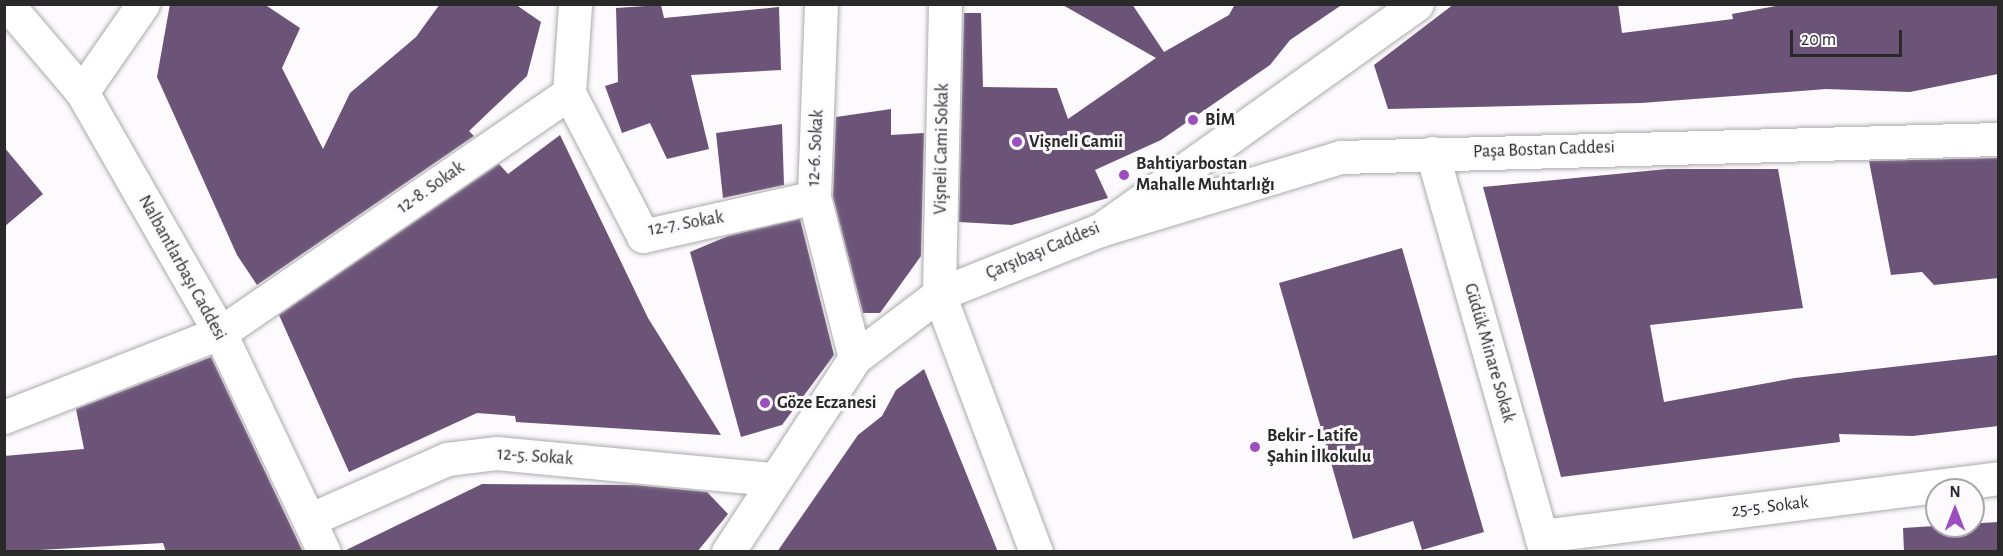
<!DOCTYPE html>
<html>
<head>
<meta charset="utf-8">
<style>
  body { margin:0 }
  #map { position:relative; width:2003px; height:556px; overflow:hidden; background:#fcfafd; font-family:"Alegreya Sans",sans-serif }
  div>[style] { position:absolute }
  .building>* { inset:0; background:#6c5378 }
  .roads { filter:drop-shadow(0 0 2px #acaaad) drop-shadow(0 0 2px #acaaad) }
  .pedestrian>* { height:33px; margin:-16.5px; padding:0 16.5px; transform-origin:16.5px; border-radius:16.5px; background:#fff }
  .minor>* { height:33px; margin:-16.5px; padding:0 16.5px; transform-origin:16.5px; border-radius:16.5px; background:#fff }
  .dots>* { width:16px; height:16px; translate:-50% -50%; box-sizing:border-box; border:3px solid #fcfafd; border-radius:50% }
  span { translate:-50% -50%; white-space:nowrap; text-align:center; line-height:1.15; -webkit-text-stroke:6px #fcfafd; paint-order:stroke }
  .poi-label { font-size:18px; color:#2a292a; font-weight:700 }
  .left { translate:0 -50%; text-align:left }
  .street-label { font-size:18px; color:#2a292a }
  .frame { position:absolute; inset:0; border:6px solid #2a292a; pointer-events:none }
  .north { position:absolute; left:1925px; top:478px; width:60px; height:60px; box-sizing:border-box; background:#fcfafd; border:2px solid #a8a6a9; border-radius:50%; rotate:0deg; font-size:16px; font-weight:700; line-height:24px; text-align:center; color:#2a292a }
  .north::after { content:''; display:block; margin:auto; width:21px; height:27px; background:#9c4dbe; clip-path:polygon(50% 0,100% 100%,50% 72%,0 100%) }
  .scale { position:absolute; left:1790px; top:30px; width:112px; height:27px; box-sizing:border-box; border:3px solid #2a292a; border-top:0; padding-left:8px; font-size:18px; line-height:21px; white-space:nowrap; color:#2a292a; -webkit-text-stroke:4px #fcfafd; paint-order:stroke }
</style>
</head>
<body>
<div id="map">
  <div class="building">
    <i style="clip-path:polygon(170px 4px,264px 4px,300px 28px,282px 68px,323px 149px,350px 93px,416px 37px,440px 4px,515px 4px,541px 22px,527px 76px,469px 131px,474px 136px,257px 285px,237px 255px,157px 77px)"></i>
    <i style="clip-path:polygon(1061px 4px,1132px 4px,1164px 52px,1229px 15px,1235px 4px,1343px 4px,1290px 40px,1270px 65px,1161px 140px,1095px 170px,1108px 198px,1012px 225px,959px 222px,964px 13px,981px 13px,983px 87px,1057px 88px,1068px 119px,1156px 58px)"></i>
    <i style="clip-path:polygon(1454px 4px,1618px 4px,1622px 33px,1733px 19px,1732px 14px,1776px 6px,1998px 4px,1998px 74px,1910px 92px,1826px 89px,1641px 103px,1388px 109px,1374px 65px)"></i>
    <i style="clip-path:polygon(661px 5px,664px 18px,779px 7px,781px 70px,691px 75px,709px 149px,667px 159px,650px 123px,622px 133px,605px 86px,618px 82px,616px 8px)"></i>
    <i style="clip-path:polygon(891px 109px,891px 135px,924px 133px,921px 256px,880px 313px,863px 313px,833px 197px,836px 117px)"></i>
    <i style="clip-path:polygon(782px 124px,784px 185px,723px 198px,716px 133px)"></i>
    <i style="clip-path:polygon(560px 135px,648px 318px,721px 435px,516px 422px,515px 416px,477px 413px,349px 472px,279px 315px,499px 164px,508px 174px)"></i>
    <i style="clip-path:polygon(4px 147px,43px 194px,4px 227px)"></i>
    <i style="clip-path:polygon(1998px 158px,1998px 278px,1934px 285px,1922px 272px,1891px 275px,1869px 161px)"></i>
    <i style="clip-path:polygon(1667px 169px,1778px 169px,1803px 308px,1650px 325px,1664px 402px,1795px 378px,1998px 355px,1998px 426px,1913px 436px,1839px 434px,1840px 442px,1561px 477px,1483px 187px)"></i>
    <i style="clip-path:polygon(800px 219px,834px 355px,782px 425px,741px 437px,690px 252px,728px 236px)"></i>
    <i style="clip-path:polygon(1402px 248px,1484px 532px,1422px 550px,1413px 521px,1353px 539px,1279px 283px)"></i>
    <i style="clip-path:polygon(211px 357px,303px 552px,166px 552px,163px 543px,4px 552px,4px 456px,84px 449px,76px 409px)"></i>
    <i style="clip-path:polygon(924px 369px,998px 552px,777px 552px,858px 435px,882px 416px,896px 390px)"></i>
    <i style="clip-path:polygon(482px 484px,635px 485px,707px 492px,728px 514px,697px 552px,342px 552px)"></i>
    <i style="clip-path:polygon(1998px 522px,1998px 552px,1904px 552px,1903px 528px)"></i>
  </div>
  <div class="roads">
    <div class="pedestrian">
      <i style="left:4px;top:417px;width:232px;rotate:-21.3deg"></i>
    </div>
    <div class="minor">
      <i style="left:7px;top:4px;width:116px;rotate:49.6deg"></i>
      <i style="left:82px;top:92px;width:278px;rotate:60.2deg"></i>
      <i style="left:220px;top:333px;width:242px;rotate:64.6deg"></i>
      <i style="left:821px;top:4px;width:193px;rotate:92.1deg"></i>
      <i style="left:814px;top:197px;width:166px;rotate:75.7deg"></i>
      <i style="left:945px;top:4px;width:290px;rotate:91.2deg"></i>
      <i style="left:939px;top:294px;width:276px;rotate:69.4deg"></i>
      <i style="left:82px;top:92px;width:107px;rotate:-55.3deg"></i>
      <i style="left:569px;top:93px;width:161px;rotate:62.6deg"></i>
      <i style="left:643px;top:236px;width:175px;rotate:-12.8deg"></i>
      <i style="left:1432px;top:153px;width:415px;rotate:74.1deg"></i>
      <i style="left:1100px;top:230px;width:252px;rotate:-16.9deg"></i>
      <i style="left:1341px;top:157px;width:657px;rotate:-1.57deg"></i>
      <i style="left:220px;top:333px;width:424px;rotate:-34.5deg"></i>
      <i style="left:569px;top:93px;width:89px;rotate:-86.1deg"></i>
      <i style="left:311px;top:519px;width:149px;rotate:-23.8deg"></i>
      <i style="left:447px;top:459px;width:49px;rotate:-7deg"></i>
      <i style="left:496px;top:453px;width:276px;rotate:5.4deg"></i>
      <i style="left:1541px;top:536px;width:461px;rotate:-7.2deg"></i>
      <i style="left:728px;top:552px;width:232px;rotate:-56.8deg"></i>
      <i style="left:855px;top:358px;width:106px;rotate:-37.3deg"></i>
      <i style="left:939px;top:294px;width:173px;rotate:-21.7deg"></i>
      <i style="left:1100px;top:230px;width:389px;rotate:-35.5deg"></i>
    </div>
  </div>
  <div class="dots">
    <i style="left:1193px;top:120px;background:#9c4dbe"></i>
    <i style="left:1017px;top:142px;background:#9c4dbe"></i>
    <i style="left:1124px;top:175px;background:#9c4dbe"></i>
    <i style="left:765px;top:403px;background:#9c4dbe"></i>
    <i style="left:1255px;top:447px;background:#9c4dbe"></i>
  </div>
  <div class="poi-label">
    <span class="left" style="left:1205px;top:120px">BİM</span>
    <span class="left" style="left:1029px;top:142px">Vişneli Camii</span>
    <span class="left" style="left:1136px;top:175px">Bahtiyarbostan<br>Mahalle Muhtarlığı</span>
    <span class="left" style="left:777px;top:403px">Göze Eczanesi</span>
    <span class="left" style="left:1267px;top:447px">Bekir - Latife<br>Şahin İlkokulu</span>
  </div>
  <div class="street-label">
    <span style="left:816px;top:148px;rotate:-87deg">12-6. Sokak</span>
    <span style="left:942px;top:149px;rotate:-89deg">Vişneli Cami Sokak</span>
    <span style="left:1544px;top:150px;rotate:-2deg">Paşa Bostan Caddesi</span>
    <span style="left:431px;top:188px;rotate:-35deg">12-8. Sokak</span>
    <span style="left:686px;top:224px;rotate:-10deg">12-7. Sokak</span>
    <span style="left:1043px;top:251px;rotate:-23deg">Çarşıbaşı Caddesi</span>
    <span style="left:182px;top:268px;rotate:61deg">Nalbantlarbaşı Caddesi</span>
    <span style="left:1489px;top:353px;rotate:74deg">Güdük Minare Sokak</span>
    <span style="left:535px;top:457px;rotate:4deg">12-5. Sokak</span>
    <span style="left:1770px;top:507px;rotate:-7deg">25-5. Sokak</span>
  </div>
  <div class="frame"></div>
  <div class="north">N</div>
  <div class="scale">20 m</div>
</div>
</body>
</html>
